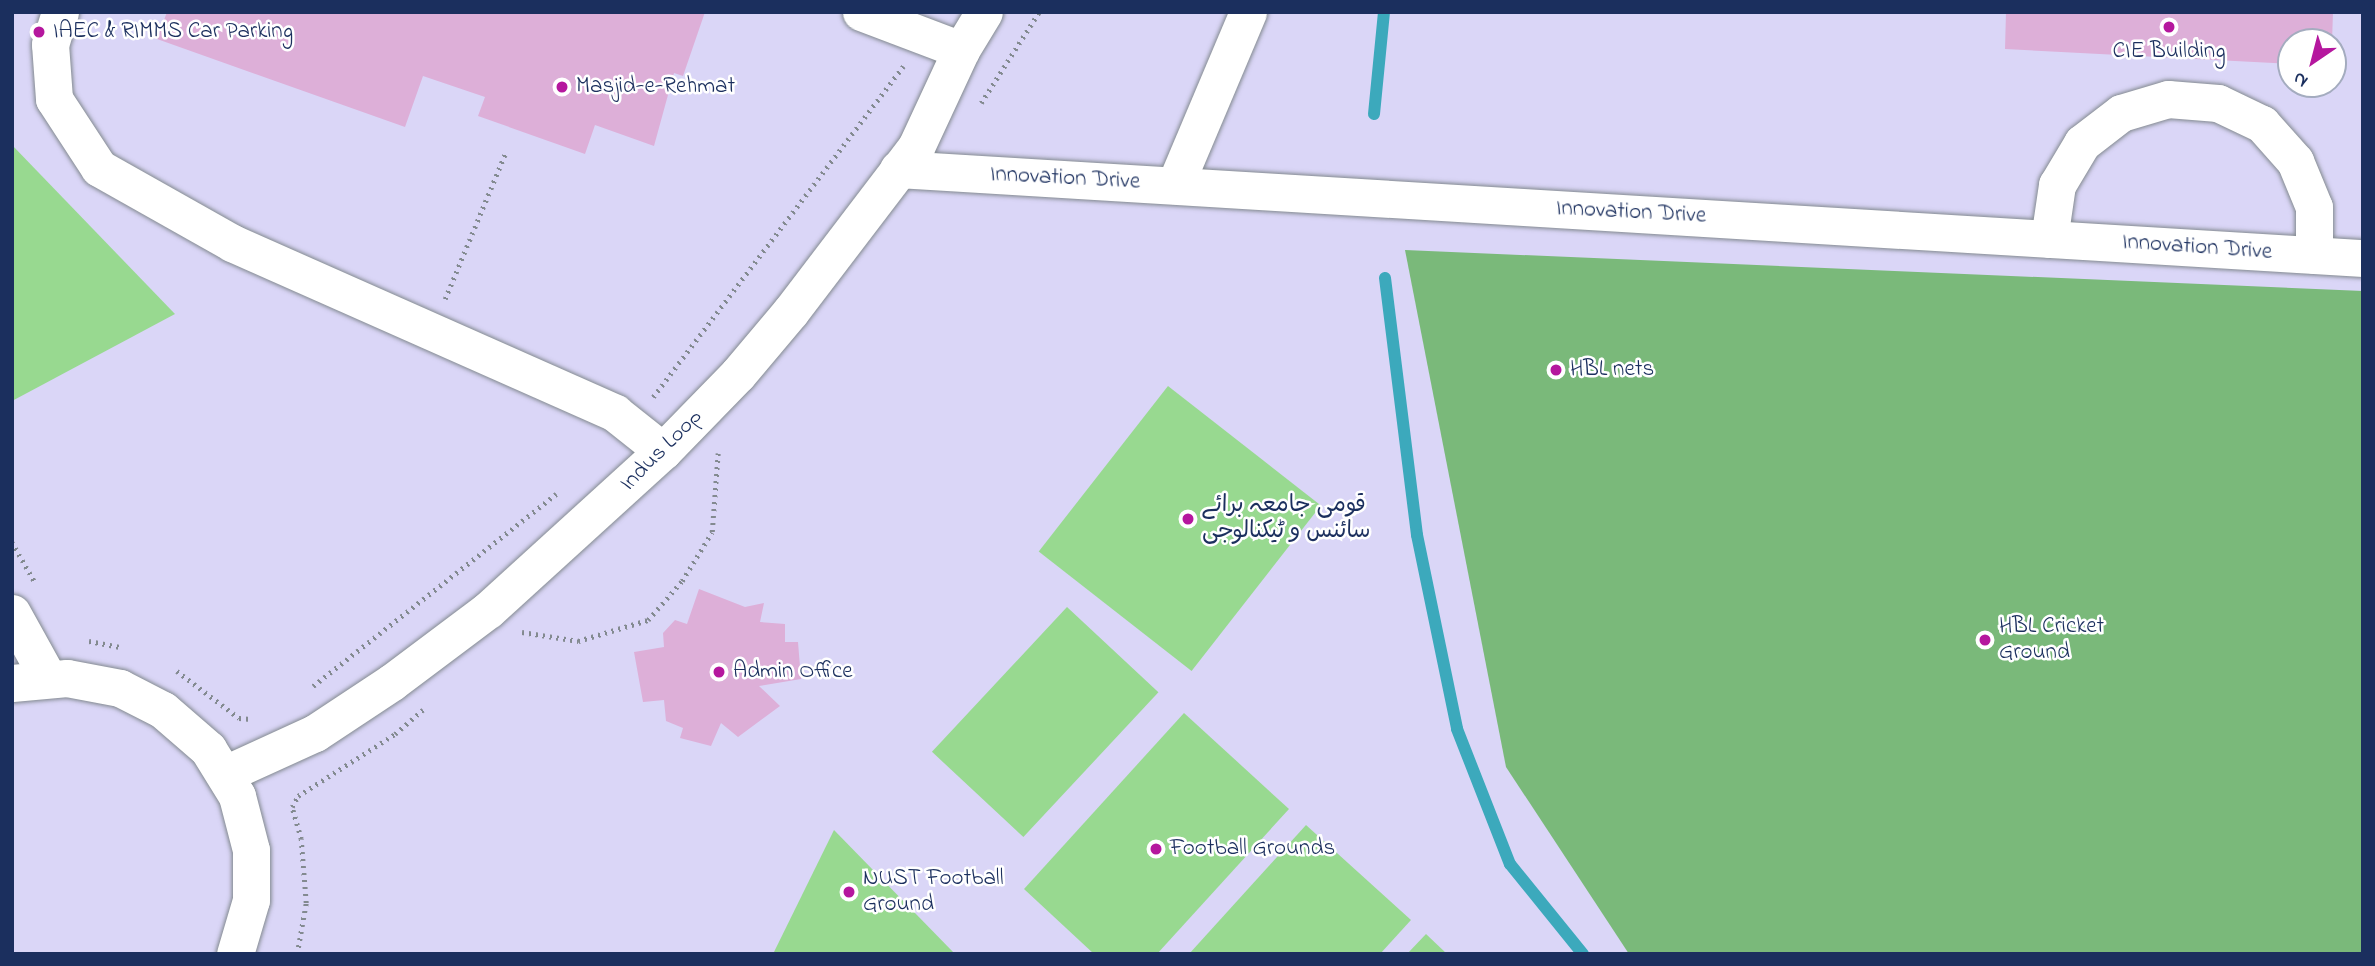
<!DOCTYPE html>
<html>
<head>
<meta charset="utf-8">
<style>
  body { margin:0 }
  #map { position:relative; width:2375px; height:966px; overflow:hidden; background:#ebe4c3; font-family:"Indie Flower","Playpen Sans Arabic",sans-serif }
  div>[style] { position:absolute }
  .built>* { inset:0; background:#dad6f7 }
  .green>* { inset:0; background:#98d990; transform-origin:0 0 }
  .forest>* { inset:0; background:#7ab97a }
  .stream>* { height:12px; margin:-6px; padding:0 6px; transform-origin:6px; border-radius:6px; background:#3ca9bc }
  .building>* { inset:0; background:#ddafd8 }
  .path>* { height:4.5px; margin-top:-2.25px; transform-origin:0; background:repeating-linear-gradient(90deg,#838a90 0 2px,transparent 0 7px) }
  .roads { filter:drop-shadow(0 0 2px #838a90) drop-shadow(0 0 2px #838a90) }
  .minor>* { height:37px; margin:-18.5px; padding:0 18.5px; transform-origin:18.5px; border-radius:18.5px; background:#fff }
  .dots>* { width:19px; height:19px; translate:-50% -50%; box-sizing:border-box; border:4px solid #fff; border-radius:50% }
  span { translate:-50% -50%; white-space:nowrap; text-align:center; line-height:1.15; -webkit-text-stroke:5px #fff; paint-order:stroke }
  .poi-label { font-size:23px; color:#1b2f5e }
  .left { translate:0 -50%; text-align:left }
  .street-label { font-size:23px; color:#1b2f5e }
  .frame { position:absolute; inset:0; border:14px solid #1b2f5e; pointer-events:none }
  .north { position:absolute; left:2277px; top:28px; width:70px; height:70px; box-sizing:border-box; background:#fff; border:2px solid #a4acbf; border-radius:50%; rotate:215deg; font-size:19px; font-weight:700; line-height:28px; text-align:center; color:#1b2f5e }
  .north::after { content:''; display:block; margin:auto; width:24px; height:32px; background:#b5179e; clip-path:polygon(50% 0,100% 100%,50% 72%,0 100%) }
</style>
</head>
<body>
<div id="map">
  <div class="built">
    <i style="clip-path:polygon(evenodd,12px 12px,2363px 12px,2363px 954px,12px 954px,12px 12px,2291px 42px,2333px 42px,2333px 84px,2291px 84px,2291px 42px)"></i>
  </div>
  <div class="green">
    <i style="clip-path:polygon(12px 145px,175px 314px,12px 401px)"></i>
    <i style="left:1168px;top:386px;width:194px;height:210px;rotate:38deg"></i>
    <i style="left:1067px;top:607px;width:125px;height:198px;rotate:43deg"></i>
    <i style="clip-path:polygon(1184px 713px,1289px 809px,1157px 954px,1094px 954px,1024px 889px)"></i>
    <i style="clip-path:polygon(1306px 825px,1411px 920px,1380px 954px,1189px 954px)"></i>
    <i style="clip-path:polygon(834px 830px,955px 954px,773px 954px)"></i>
    <i style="clip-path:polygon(1426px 934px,1447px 954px,1407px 954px)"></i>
  </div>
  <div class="forest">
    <i style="clip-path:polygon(1405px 250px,2363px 291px,2363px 954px,1629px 954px,1506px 767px)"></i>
  </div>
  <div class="stream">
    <i style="left:1374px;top:114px;width:102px;rotate:-84.4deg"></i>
    <i style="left:1385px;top:278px;width:259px;rotate:82.9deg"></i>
    <i style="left:1417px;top:535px;width:198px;rotate:78.3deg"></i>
    <i style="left:1457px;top:729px;width:145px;rotate:68.6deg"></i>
    <i style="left:1510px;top:864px;width:116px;rotate:51deg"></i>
  </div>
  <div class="building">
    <i style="clip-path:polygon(167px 12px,705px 12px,683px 76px,674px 73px,654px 146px,595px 125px,585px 154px,478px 116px,485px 97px,423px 76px,405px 127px,157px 39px)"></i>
    <i style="clip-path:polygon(2006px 12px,2333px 12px,2332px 42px,2291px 42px,2291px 64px,2005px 49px)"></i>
    <i style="clip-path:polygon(699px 589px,745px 607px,764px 603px,760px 622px,785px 624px,785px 642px,798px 642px,801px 679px,759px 686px,780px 706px,738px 737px,721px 723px,711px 746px,680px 738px,683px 728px,666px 721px,664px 700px,643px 702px,634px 652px,664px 647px,663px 633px,675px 620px,687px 624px)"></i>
  </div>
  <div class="path">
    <i style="left:981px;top:103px;width:108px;rotate:-57.5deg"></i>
    <i style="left:445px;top:299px;width:157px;rotate:-67.5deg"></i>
    <i style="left:653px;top:397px;width:415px;rotate:-52.9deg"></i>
    <i style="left:12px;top:542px;width:48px;rotate:60.3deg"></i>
    <i style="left:522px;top:632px;width:57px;rotate:9.1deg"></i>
    <i style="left:578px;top:641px;width:73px;rotate:-16.7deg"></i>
    <i style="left:648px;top:620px;width:52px;rotate:-48.9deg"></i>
    <i style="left:682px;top:581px;width:57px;rotate:-58.5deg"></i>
    <i style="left:712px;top:532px;width:79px;rotate:-85.7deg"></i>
    <i style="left:89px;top:641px;width:33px;rotate:11deg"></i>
    <i style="left:177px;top:671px;width:78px;rotate:37.2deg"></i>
    <i style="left:239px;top:718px;width:12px;rotate:5deg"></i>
    <i style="left:313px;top:686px;width:310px;rotate:-38.3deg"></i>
    <i style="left:297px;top:954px;width:52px;rotate:-80deg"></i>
    <i style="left:306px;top:903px;width:64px;rotate:-94.5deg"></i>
    <i style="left:301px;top:839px;width:33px;rotate:-106deg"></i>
    <i style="left:292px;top:807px;width:13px;rotate:-61deg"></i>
    <i style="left:298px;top:796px;width:115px;rotate:-32.6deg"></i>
    <i style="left:395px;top:734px;width:37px;rotate:-41deg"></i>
  </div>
  <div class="roads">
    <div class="minor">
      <i style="left:60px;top:12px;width:34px;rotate:107deg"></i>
      <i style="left:50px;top:44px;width:55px;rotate:85.8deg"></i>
      <i style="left:54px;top:99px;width:82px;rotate:56.9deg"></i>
      <i style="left:99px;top:168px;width:153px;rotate:29.4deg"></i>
      <i style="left:232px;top:243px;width:419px;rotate:23.9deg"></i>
      <i style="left:615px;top:413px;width:61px;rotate:38.4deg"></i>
      <i style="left:861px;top:12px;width:107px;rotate:20.8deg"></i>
      <i style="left:898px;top:169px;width:1468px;rotate:3.48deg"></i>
      <i style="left:1175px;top:185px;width:188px;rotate:-67.1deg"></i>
      <i style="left:2049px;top:239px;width:55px;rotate:-81.6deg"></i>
      <i style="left:2057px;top:185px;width:49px;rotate:-59.2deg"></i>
      <i style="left:2082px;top:143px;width:49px;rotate:-37.6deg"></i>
      <i style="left:2121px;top:113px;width:49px;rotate:-16.6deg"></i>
      <i style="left:2168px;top:99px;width:50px;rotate:4.6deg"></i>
      <i style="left:2218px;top:103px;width:49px;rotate:25.5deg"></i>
      <i style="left:2262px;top:124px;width:50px;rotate:48.3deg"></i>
      <i style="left:2295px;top:161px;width:50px;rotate:67.6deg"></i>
      <i style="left:2314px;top:207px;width:48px;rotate:90deg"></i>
      <i style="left:12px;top:613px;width:74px;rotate:61deg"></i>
      <i style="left:12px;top:683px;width:55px;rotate:-5.2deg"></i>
      <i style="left:67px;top:678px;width:54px;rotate:10.7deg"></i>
      <i style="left:120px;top:688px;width:48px;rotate:27.1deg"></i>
      <i style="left:163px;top:710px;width:60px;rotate:40.9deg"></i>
      <i style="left:208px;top:749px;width:55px;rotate:58.3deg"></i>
      <i style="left:237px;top:796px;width:56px;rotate:75.5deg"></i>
      <i style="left:251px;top:850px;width:50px;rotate:90deg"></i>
      <i style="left:251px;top:900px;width:56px;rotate:106.5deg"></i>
      <i style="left:225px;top:774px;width:99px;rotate:-24.5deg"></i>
      <i style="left:315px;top:733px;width:92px;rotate:-33.5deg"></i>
      <i style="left:392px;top:682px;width:120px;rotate:-36.9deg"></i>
      <i style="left:488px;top:610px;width:236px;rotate:-42.3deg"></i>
      <i style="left:663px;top:451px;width:107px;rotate:-45.8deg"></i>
      <i style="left:738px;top:374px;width:82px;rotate:-49.9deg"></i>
      <i style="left:791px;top:311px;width:206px;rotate:-52.7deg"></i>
      <i style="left:916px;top:147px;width:107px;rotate:-65.1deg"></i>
      <i style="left:961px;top:50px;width:44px;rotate:-58.8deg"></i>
    </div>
  </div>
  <div class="dots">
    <i style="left:2169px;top:27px;background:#b5179e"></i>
    <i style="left:39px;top:32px;background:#b5179e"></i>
    <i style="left:562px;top:87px;background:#b5179e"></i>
    <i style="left:1556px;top:370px;background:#b5179e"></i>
    <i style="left:1188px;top:519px;background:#b5179e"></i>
    <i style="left:1985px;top:640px;background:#b5179e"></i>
    <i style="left:719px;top:672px;background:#b5179e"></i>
    <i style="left:1156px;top:849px;background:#b5179e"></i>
    <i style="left:849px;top:892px;background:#b5179e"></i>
  </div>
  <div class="poi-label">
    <span class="left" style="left:53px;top:32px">IAEC &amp; RIMMS Car Parking</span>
    <span style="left:2169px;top:52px">CIE Building</span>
    <span class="left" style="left:576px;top:87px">Masjid-e-Rehmat</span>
    <span class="left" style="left:1570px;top:370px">HBL nets</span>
    <span class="left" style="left:1202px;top:519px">قومی جامعہ برائے<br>سائنس و ٹیکنالوجی</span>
    <span class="left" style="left:1999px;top:640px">HBL Cricket<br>Ground</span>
    <span class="left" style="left:733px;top:672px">Admin Office</span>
    <span class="left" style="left:1170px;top:849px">Football Grounds</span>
    <span class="left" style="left:863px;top:892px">NUST Football<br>Ground</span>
  </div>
  <div class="street-label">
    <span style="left:1065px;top:179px;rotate:3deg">Innovation Drive</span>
    <span style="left:1631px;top:213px;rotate:3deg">Innovation Drive</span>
    <span style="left:2197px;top:248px;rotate:4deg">Innovation Drive</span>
    <span style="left:662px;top:451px;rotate:-45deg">Indus Loop</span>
  </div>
  <div class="frame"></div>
  <div class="north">N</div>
</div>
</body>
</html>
